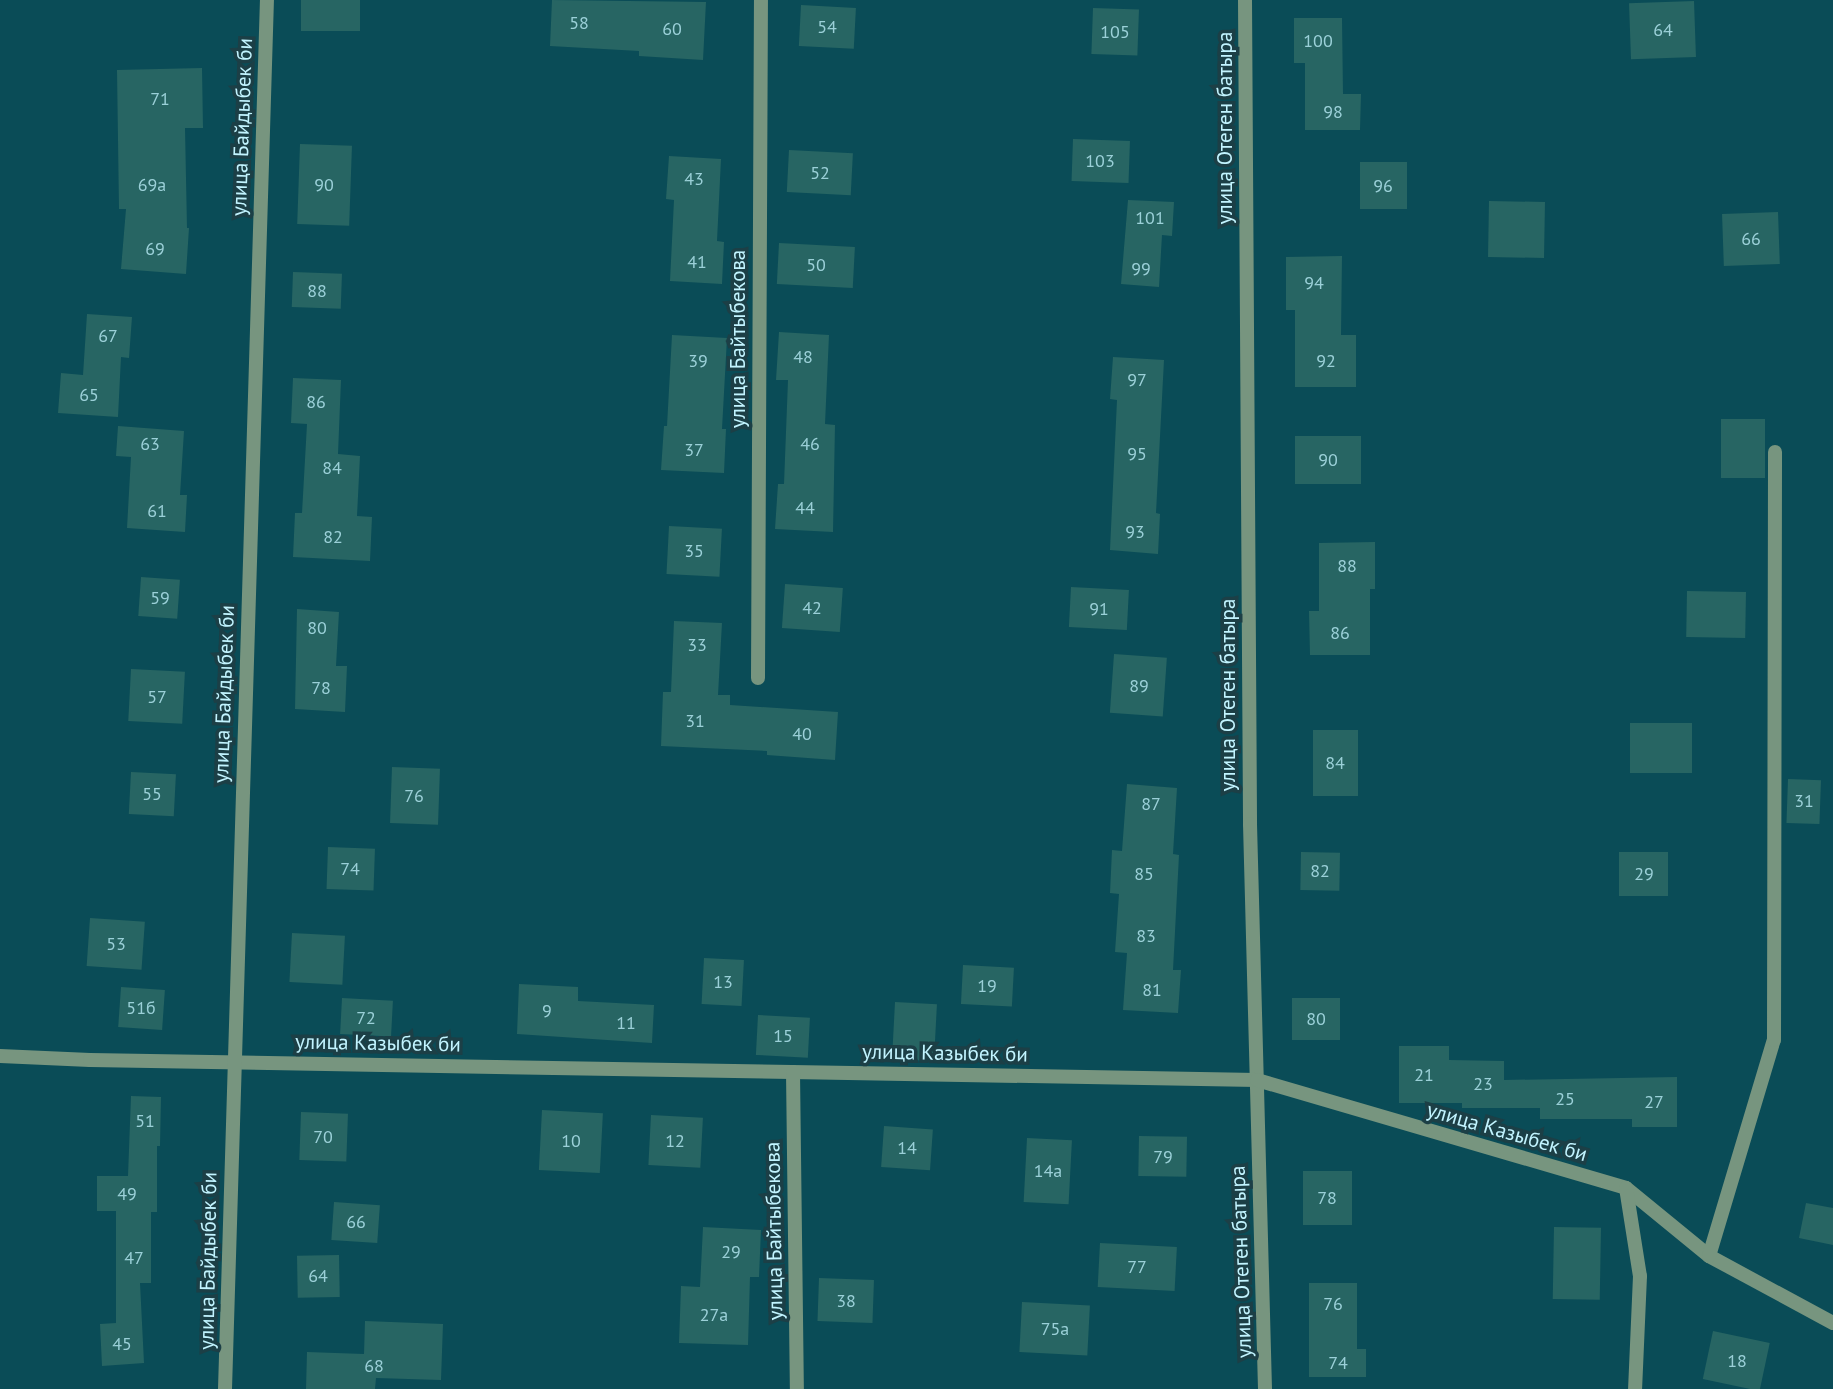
<!DOCTYPE html>
<html>
<head>
<meta charset="utf-8">
<style>
  body { margin:0 }
  #map { position:relative; width:1833px; height:1389px; overflow:hidden; background:#0a4c57; font-family:"PT Sans",sans-serif }
  div>[style] { position:absolute }
  .building>* { inset:0; background:#276563; transform-origin:0 0 }
  .street>* { height:14px; margin:-7px; padding:0 7px; transform-origin:7px; border-radius:7px; background:#77957f }
  span { translate:-50% -50%; white-space:nowrap; text-align:center; line-height:1.15; -webkit-text-stroke:7px #1c3f46; paint-order:stroke }
  .number-label { font-size:18px; color:#9bd0d8 }
  .number-label span { -webkit-text-stroke-width:0 }
  .street-label { font-size:21px; color:#c2f4ff }
</style>
</head>
<body>
<div id="map">
  <div class="building">
    <i style="left:301px;top:0;width:59px;height:31px"></i>
    <i style="clip-path:polygon(552px 0,706px 2px,703px 60px,639px 56px,639px 51px,550px 46px)"></i>
    <i style="left:1694px;top:1px;width:56px;height:65px;rotate:88deg"></i>
    <i style="left:801px;top:5px;width:55px;height:41px;rotate:3deg"></i>
    <i style="left:1093px;top:8px;width:46px;height:46px;rotate:2deg"></i>
    <i style="clip-path:polygon(1294px 18px,1342px 18px,1343px 94px,1361px 94px,1360px 130px,1305px 130px,1305px 63px,1294px 63px)"></i>
    <i style="clip-path:polygon(202px 68px,203px 128px,185px 128px,187px 228px,189px 228px,186px 274px,121px 269px,126px 209px,119px 209px,117px 70px)"></i>
    <i style="left:1073px;top:139px;width:57px;height:42px;rotate:2deg"></i>
    <i style="left:300px;top:144px;width:52px;height:80px;rotate:2deg"></i>
    <i style="left:789px;top:150px;width:64px;height:42px;rotate:3deg"></i>
    <i style="clip-path:polygon(669px 156px,721px 159px,717px 241px,724px 242px,722px 284px,670px 281px,674px 200px,666px 199px)"></i>
    <i style="left:1407px;top:162px;width:47px;height:47px;rotate:90deg"></i>
    <i style="clip-path:polygon(1128px 200px,1174px 202px,1172px 236px,1162px 235px,1159px 287px,1121px 284px)"></i>
    <i style="left:1489px;top:201px;width:56px;height:56px;rotate:1deg"></i>
    <i style="left:1778px;top:212px;width:52px;height:56px;rotate:88deg"></i>
    <i style="left:779px;top:243px;width:76px;height:41px;rotate:3deg"></i>
    <i style="clip-path:polygon(1342px 256px,1341px 335px,1356px 335px,1356px 387px,1295px 387px,1295px 310px,1286px 310px,1286px 257px)"></i>
    <i style="left:293px;top:272px;width:49px;height:35px;rotate:2deg"></i>
    <i style="clip-path:polygon(87px 314px,132px 317px,129px 358px,121px 357px,118px 417px,58px 413px,61px 373px,83px 375px)"></i>
    <i style="clip-path:polygon(779px 332px,829px 335px,825px 424px,835px 425px,833px 532px,775px 529px,778px 484px,784px 484px,788px 380px,776px 380px)"></i>
    <i style="clip-path:polygon(672px 335px,727px 338px,722px 429px,726px 429px,724px 473px,661px 470px,664px 426px,667px 426px)"></i>
    <i style="clip-path:polygon(1113px 357px,1164px 360px,1156px 513px,1160px 514px,1158px 554px,1110px 550px,1117px 400px,1110px 399px)"></i>
    <i style="clip-path:polygon(293px 378px,341px 380px,338px 454px,360px 456px,357px 516px,372px 517px,370px 561px,293px 557px,295px 513px,302px 513px,307px 424px,291px 423px)"></i>
    <i style="left:1721px;top:419px;width:44px;height:59px"></i>
    <i style="clip-path:polygon(118px 426px,184px 431px,180px 495px,187px 495px,185px 532px,127px 528px,131px 457px,116px 456px)"></i>
    <i style="left:1295px;top:436px;width:66px;height:48px"></i>
    <i style="left:669px;top:526px;width:53px;height:48px;rotate:3deg"></i>
    <i style="clip-path:polygon(1375px 542px,1375px 589px,1370px 589px,1370px 655px,1310px 655px,1309px 611px,1319px 611px,1319px 543px)"></i>
    <i style="left:141px;top:577px;width:39px;height:39px;rotate:4deg"></i>
    <i style="left:785px;top:584px;width:58px;height:44px;rotate:4deg"></i>
    <i style="left:1071px;top:587px;width:58px;height:40px;rotate:3deg"></i>
    <i style="left:1687px;top:591px;width:59px;height:46px;rotate:1deg"></i>
    <i style="clip-path:polygon(297px 609px,339px 612px,336px 666px,347px 666px,345px 712px,295px 709px)"></i>
    <i style="clip-path:polygon(674px 621px,722px 623px,718px 695px,730px 695px,730px 705px,838px 712px,835px 760px,767px 755px,767px 751px,661px 746px,663px 692px,671px 692px)"></i>
    <i style="left:1114px;top:654px;width:53px;height:59px;rotate:4deg"></i>
    <i style="left:131px;top:669px;width:54px;height:52px;rotate:3deg"></i>
    <i style="left:1692px;top:723px;width:50px;height:62px;rotate:90deg"></i>
    <i style="left:1313px;top:730px;width:45px;height:66px"></i>
    <i style="left:392px;top:767px;width:48px;height:56px;rotate:2deg"></i>
    <i style="left:131px;top:772px;width:45px;height:42px;rotate:3deg"></i>
    <i style="left:1788px;top:779px;width:33px;height:44px;rotate:2deg"></i>
    <i style="clip-path:polygon(1127px 784px,1177px 788px,1173px 854px,1179px 855px,1173px 970px,1181px 970px,1178px 1013px,1123px 1010px,1127px 953px,1115px 952px,1119px 894px,1110px 893px,1112px 850px,1122px 851px)"></i>
    <i style="left:328px;top:847px;width:47px;height:42px;rotate:2deg"></i>
    <i style="left:1301px;top:852px;width:39px;height:38px;rotate:1deg"></i>
    <i style="left:1619px;top:852px;width:49px;height:44px"></i>
    <i style="left:90px;top:918px;width:55px;height:48px;rotate:4deg"></i>
    <i style="left:292px;top:933px;width:53px;height:49px;rotate:3deg"></i>
    <i style="left:704px;top:958px;width:40px;height:46px;rotate:3deg"></i>
    <i style="left:963px;top:965px;width:51px;height:39px;rotate:3deg"></i>
    <i style="clip-path:polygon(519px 984px,578px 987px,578px 1001px,654px 1005px,652px 1043px,517px 1034px)"></i>
    <i style="left:121px;top:987px;width:44px;height:40px;rotate:4deg"></i>
    <i style="left:342px;top:998px;width:51px;height:36px;rotate:3deg"></i>
    <i style="left:1292px;top:998px;width:48px;height:42px"></i>
    <i style="left:895px;top:1002px;width:42px;height:57px;rotate:3deg"></i>
    <i style="left:758px;top:1015px;width:52px;height:40px;rotate:3deg"></i>
    <i style="clip-path:polygon(1399px 1046px,1449px 1046px,1449px 1060px,1504px 1061px,1504px 1080px,1677px 1077px,1677px 1127px,1632px 1127px,1632px 1119px,1540px 1119px,1540px 1108px,1462px 1108px,1462px 1103px,1399px 1103px)"></i>
    <i style="clip-path:polygon(131px 1096px,161px 1097px,160px 1146px,157px 1146px,157px 1212px,151px 1212px,151px 1283px,140px 1283px,144px 1363px,102px 1366px,100px 1324px,116px 1323px,116px 1211px,97px 1211px,97px 1176px,128px 1176px)"></i>
    <i style="left:542px;top:1110px;width:61px;height:60px;rotate:3deg"></i>
    <i style="left:301px;top:1112px;width:47px;height:48px;rotate:2deg"></i>
    <i style="left:651px;top:1115px;width:52px;height:50px;rotate:3deg"></i>
    <i style="left:884px;top:1126px;width:49px;height:41px;rotate:4deg"></i>
    <i style="left:1139px;top:1136px;width:48px;height:40px;rotate:1deg"></i>
    <i style="left:1027px;top:1138px;width:45px;height:64px;rotate:3deg"></i>
    <i style="left:1303px;top:1171px;width:49px;height:54px"></i>
    <i style="left:334px;top:1202px;width:46px;height:38px;rotate:4deg"></i>
    <i style="clip-path:polygon(1806px 1203px,1833px 1208px,1833px 1245px,1799px 1238px)"></i>
    <i style="clip-path:polygon(703px 1227px,761px 1230px,759px 1277px,750px 1277px,748px 1345px,679px 1343px,681px 1286px,700px 1287px)"></i>
    <i style="left:1554px;top:1227px;width:47px;height:72px;rotate:1deg"></i>
    <i style="left:1100px;top:1243px;width:77px;height:44px;rotate:3deg"></i>
    <i style="left:339px;top:1255px;width:42px;height:42px;rotate:89deg"></i>
    <i style="left:819px;top:1278px;width:55px;height:43px;rotate:2deg"></i>
    <i style="clip-path:polygon(1309px 1283px,1357px 1283px,1357px 1349px,1366px 1349px,1366px 1377px,1309px 1377px)"></i>
    <i style="left:1022px;top:1302px;width:68px;height:50px;rotate:3deg"></i>
    <i style="clip-path:polygon(365px 1321px,443px 1324px,441px 1380px,376px 1378px,375px 1389px,306px 1389px,307px 1352px,364px 1354px)"></i>
    <i style="left:1713px;top:1331px;width:58px;height:49px;rotate:12deg"></i>
  </div>
  <div class="street">
    <i style="left:1245px;top:0;width:824px;rotate:89.65deg"></i>
    <i style="left:1250px;top:824px;width:565px;rotate:88.48deg"></i>
    <i style="left:758px;top:678px;width:678px;rotate:-89.75deg"></i>
    <i style="left:0;top:1056px;width:90px;rotate:2.5deg"></i>
    <i style="left:90px;top:1060px;width:1167px;rotate:0.98deg"></i>
    <i style="left:1257px;top:1080px;width:384px;rotate:16.3deg"></i>
    <i style="left:1626px;top:1188px;width:107px;rotate:39.3deg"></i>
    <i style="left:1709px;top:1256px;width:141px;rotate:28.4deg"></i>
    <i style="left:793px;top:1072px;width:317px;rotate:89.3deg"></i>
    <i style="left:1626px;top:1188px;width:89px;rotate:81deg"></i>
    <i style="left:1640px;top:1276px;width:113px;rotate:92.5deg"></i>
    <i style="left:1709px;top:1256px;width:226px;rotate:-73.3deg"></i>
    <i style="left:1774px;top:1040px;width:588px;rotate:-89.9deg"></i>
    <i style="left:225px;top:1389px;width:1390px;rotate:-88.27deg"></i>
  </div>
  <div class="number-label">
    <span style="left:579px;top:23px">58</span>
    <span style="left:827px;top:27px">54</span>
    <span style="left:672px;top:29px">60</span>
    <span style="left:1663px;top:30px">64</span>
    <span style="left:1115px;top:32px">105</span>
    <span style="left:1318px;top:41px">100</span>
    <span style="left:160px;top:99px">71</span>
    <span style="left:1333px;top:112px">98</span>
    <span style="left:1100px;top:161px">103</span>
    <span style="left:820px;top:173px">52</span>
    <span style="left:694px;top:179px">43</span>
    <span style="left:152px;top:185px">69а</span>
    <span style="left:324px;top:185px">90</span>
    <span style="left:1383px;top:186px">96</span>
    <span style="left:1150px;top:218px">101</span>
    <span style="left:1751px;top:239px">66</span>
    <span style="left:155px;top:249px">69</span>
    <span style="left:697px;top:262px">41</span>
    <span style="left:816px;top:265px">50</span>
    <span style="left:1141px;top:269px">99</span>
    <span style="left:1314px;top:283px">94</span>
    <span style="left:317px;top:291px">88</span>
    <span style="left:108px;top:336px">67</span>
    <span style="left:803px;top:357px">48</span>
    <span style="left:698px;top:361px">39</span>
    <span style="left:1326px;top:361px">92</span>
    <span style="left:1137px;top:380px">97</span>
    <span style="left:89px;top:395px">65</span>
    <span style="left:316px;top:402px">86</span>
    <span style="left:150px;top:444px">63</span>
    <span style="left:810px;top:444px">46</span>
    <span style="left:694px;top:450px">37</span>
    <span style="left:1137px;top:454px">95</span>
    <span style="left:1328px;top:460px">90</span>
    <span style="left:332px;top:468px">84</span>
    <span style="left:805px;top:508px">44</span>
    <span style="left:157px;top:511px">61</span>
    <span style="left:1135px;top:532px">93</span>
    <span style="left:333px;top:537px">82</span>
    <span style="left:694px;top:551px">35</span>
    <span style="left:1347px;top:566px">88</span>
    <span style="left:160px;top:598px">59</span>
    <span style="left:812px;top:608px">42</span>
    <span style="left:1099px;top:609px">91</span>
    <span style="left:317px;top:628px">80</span>
    <span style="left:1340px;top:633px">86</span>
    <span style="left:697px;top:645px">33</span>
    <span style="left:1139px;top:686px">89</span>
    <span style="left:321px;top:688px">78</span>
    <span style="left:157px;top:697px">57</span>
    <span style="left:695px;top:721px">31</span>
    <span style="left:802px;top:734px">40</span>
    <span style="left:1335px;top:763px">84</span>
    <span style="left:152px;top:794px">55</span>
    <span style="left:414px;top:796px">76</span>
    <span style="left:1804px;top:801px">31</span>
    <span style="left:1151px;top:804px">87</span>
    <span style="left:350px;top:869px">74</span>
    <span style="left:1320px;top:871px">82</span>
    <span style="left:1144px;top:874px">85</span>
    <span style="left:1644px;top:874px">29</span>
    <span style="left:1146px;top:936px">83</span>
    <span style="left:116px;top:944px">53</span>
    <span style="left:723px;top:982px">13</span>
    <span style="left:987px;top:986px">19</span>
    <span style="left:1152px;top:990px">81</span>
    <span style="left:141px;top:1008px">51б</span>
    <span style="left:547px;top:1011px">9</span>
    <span style="left:366px;top:1018px">72</span>
    <span style="left:1316px;top:1019px">80</span>
    <span style="left:626px;top:1023px">11</span>
    <span style="left:783px;top:1036px">15</span>
    <span style="left:1424px;top:1075px">21</span>
    <span style="left:1483px;top:1084px">23</span>
    <span style="left:1565px;top:1099px">25</span>
    <span style="left:1654px;top:1102px">27</span>
    <span style="left:145px;top:1121px">51</span>
    <span style="left:323px;top:1137px">70</span>
    <span style="left:571px;top:1141px">10</span>
    <span style="left:675px;top:1141px">12</span>
    <span style="left:907px;top:1148px">14</span>
    <span style="left:1163px;top:1157px">79</span>
    <span style="left:1048px;top:1171px">14а</span>
    <span style="left:127px;top:1194px">49</span>
    <span style="left:1327px;top:1198px">78</span>
    <span style="left:356px;top:1222px">66</span>
    <span style="left:731px;top:1252px">29</span>
    <span style="left:134px;top:1258px">47</span>
    <span style="left:1137px;top:1267px">77</span>
    <span style="left:318px;top:1276px">64</span>
    <span style="left:846px;top:1301px">38</span>
    <span style="left:1333px;top:1304px">76</span>
    <span style="left:714px;top:1315px">27а</span>
    <span style="left:1055px;top:1329px">75а</span>
    <span style="left:122px;top:1344px">45</span>
    <span style="left:1737px;top:1361px">18</span>
    <span style="left:1338px;top:1363px">74</span>
    <span style="left:374px;top:1366px">68</span>
  </div>
  <div class="street-label">
    <span style="left:242px;top:127px;rotate:-88deg">улица Байдыбек би</span>
    <span style="left:1225px;top:128px;rotate:-90deg">улица Отеген батыра</span>
    <span style="left:738px;top:339px;rotate:-90deg">улица Байтыбекова</span>
    <span style="left:224px;top:694px;rotate:-88deg">улица Байдыбек би</span>
    <span style="left:1228px;top:695px;rotate:-90deg">улица Отеген батыра</span>
    <span style="left:378px;top:1043px;rotate:1deg">улица Казыбек би</span>
    <span style="left:945px;top:1053px;rotate:1deg">улица Казыбек би</span>
    <span style="left:1507px;top:1132px;rotate:16deg">улица Казыбек би</span>
    <span style="left:774px;top:1231px;rotate:-91deg">улица Байтыбекова</span>
    <span style="left:208px;top:1261px;rotate:-89deg">улица Байдыбек би</span>
    <span style="left:1241px;top:1262px;rotate:-92deg">улица Отеген батыра</span>
  </div>
</div>
</body>
</html>
